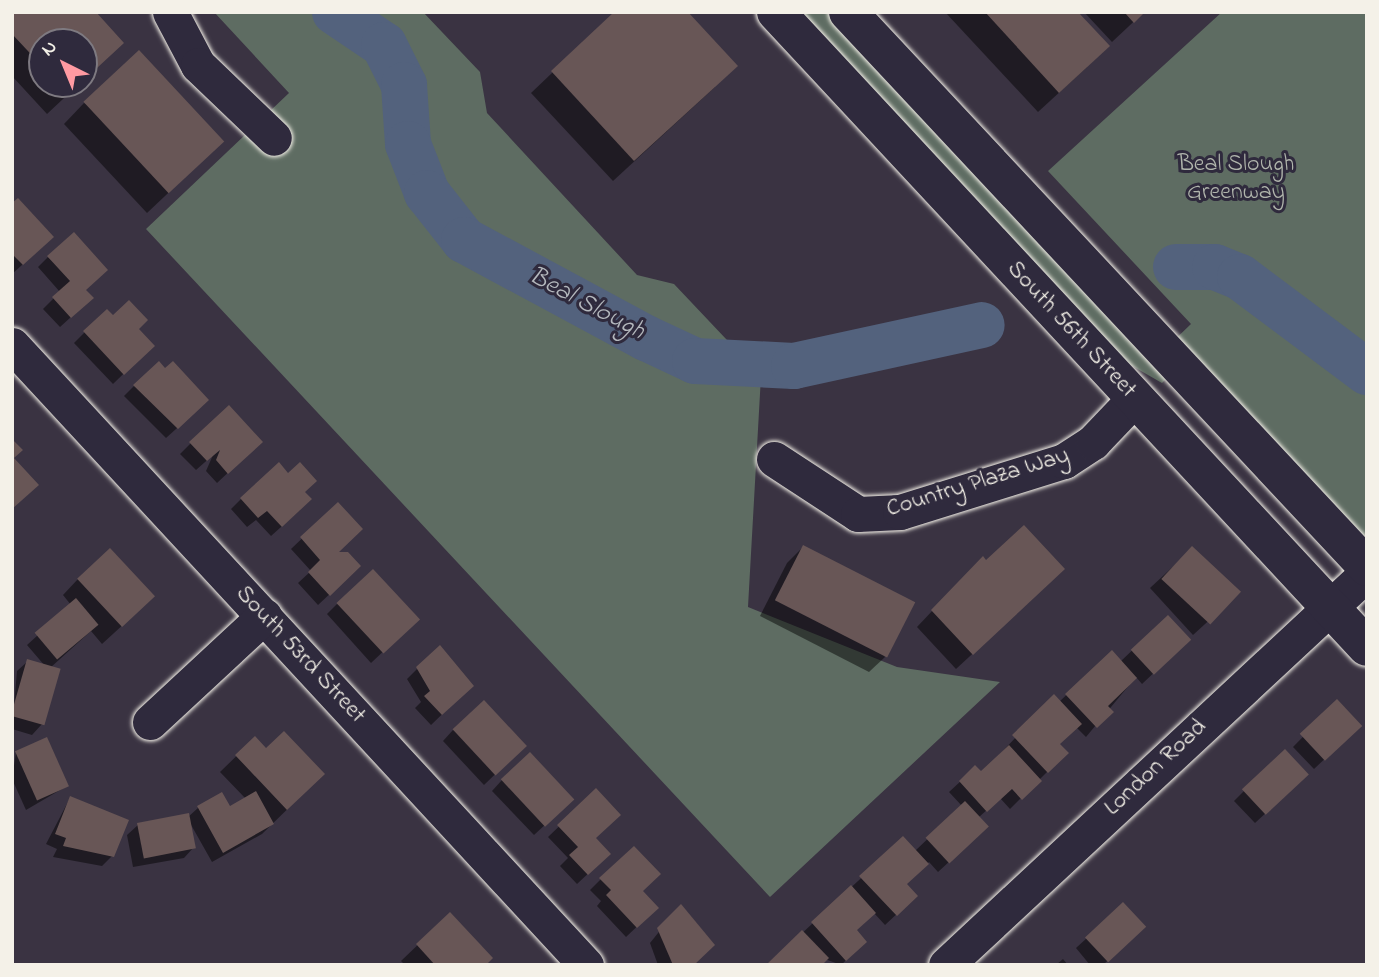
<!DOCTYPE html>
<html>
<head>
<meta charset="utf-8">
<style>
  body { margin:0 }
  #map { position:relative; width:1379px; height:977px; overflow:hidden; background:#3a3342; font-family:"Indie Flower",sans-serif }
  div>[style] { position:absolute }
  .green>* { inset:0; background:#5e6c62 }
  .shadow>* { inset:0; background:#0007 }
  .river>* { height:46px; margin:-23px; padding:0 23px; transform-origin:23px; border-radius:23px; background:#53627d }
  .building>* { inset:0; background:#685656; transform-origin:0 0 }
  .roads { filter:drop-shadow(0 0 2px #f4f1e8) drop-shadow(0 0 2px #f4f1e8) }
  .minor>* { height:35px; margin:-17.5px; padding:0 17.5px; transform-origin:17.5px; border-radius:17.5px; background:#2f2a3d }
  .major>* { height:38px; margin:-19px; padding:0 19px; transform-origin:19px; border-radius:19px; background:#2f2a3d }
  span { translate:-50% -50%; white-space:nowrap; text-align:center; line-height:1.15; -webkit-text-stroke:6px #2f2a3d; paint-order:stroke }
  .park-label { font-size:24px; color:#b0b5ac }
  .street-label { font-size:24px; color:#f4f1e8 }
  .water-label { font-size:26px; color:#b4b8bd; font-style:italic }
  .frame { position:absolute; inset:0; border:14px solid #f4f1e8; pointer-events:none }
  .north { position:absolute; left:28px; top:28px; width:70px; height:70px; box-sizing:border-box; background:#2f2a3d; border:2px solid #7e7a81; border-radius:50%; rotate:317deg; font-size:19px; font-weight:700; line-height:28px; text-align:center; color:#f4f1e8 }
  .north::after { content:''; display:block; margin:auto; width:24px; height:32px; background:#ff9aa2; clip-path:polygon(50% 0,100% 100%,50% 72%,0 100%) }
</style>
</head>
<body>
<div id="map">
  <div class="green">
    <i style="clip-path:polygon(214px 12px,423px 12px,480px 72px,487px 113px,637px 275px,674px 284px,761px 376px,748px 607px,897px 667px,1000px 682px,770px 897px,146px 229px,289px 93px)"></i>
    <i style="clip-path:polygon(794px 12px,826px 12px,1167px 378px,1162px 383px,1127px 363px)"></i>
    <i style="clip-path:polygon(1222px 12px,1367px 12px,1367px 534px,1350px 549px,1164px 350px,1191px 324px,1048px 171px)"></i>
  </div>
  <div class="shadow">
    <i style="clip-path:polygon(12px 12px,93px 12px,84px 79px,84px 42px,42px 42px,42px 84px,79px 84px,47px 114px,12px 76px)"></i>
    <i style="clip-path:polygon(616px 12px,715px 87px,613px 181px,531px 93px)"></i>
    <i style="clip-path:polygon(945px 12px,1076px 12px,1087px 67px,1038px 112px)"></i>
    <i style="clip-path:polygon(1084px 12px,1144px 12px,1112px 42px)"></i>
    <i style="clip-path:polygon(84px 103px,201px 162px,147px 213px,64px 124px)"></i>
    <i style="clip-path:polygon(12px 205px,42px 247px,12px 274px)"></i>
    <i style="clip-path:polygon(48px 257px,85px 290px,81px 308px,60px 327px,43px 309px,60px 292px,38px 267px)"></i>
    <i style="clip-path:polygon(106px 311px,152px 346px,113px 384px,74px 343px)"></i>
    <i style="clip-path:polygon(134px 386px,196px 411px,166px 438px,124px 396px)"></i>
    <i style="clip-path:polygon(191px 443px,250px 452px,217px 483px,206px 471px,213px 455px,196px 470px,180px 454px)"></i>
    <i style="clip-path:polygon(303px 492px,300px 510px,271px 536px,256px 520px,247px 527px,231px 509px,241px 499px)"></i>
    <i style="clip-path:polygon(338px 504px,335px 554px,349px 576px,318px 605px,298px 583px,311px 571px,291px 549px)"></i>
    <i style="clip-path:polygon(803px 547px,885px 657px,869px 672px,760px 616px,787px 563px)"></i>
    <i style="clip-path:polygon(1192px 549px,1228px 603px,1193px 635px,1150px 588px)"></i>
    <i style="clip-path:polygon(967px 574px,1047px 585px,956px 669px,917px 627px)"></i>
    <i style="clip-path:polygon(78px 579px,137px 612px,102px 644px,91px 631px,50px 668px,42px 724px,32px 735px,12px 729px,17px 671px,28px 661px,45px 666px,27px 645px,71px 605px,63px 595px)"></i>
    <i style="clip-path:polygon(337px 604px,407px 629px,371px 663px,327px 614px)"></i>
    <i style="clip-path:polygon(1167px 617px,1178px 650px,1142px 684px,1136px 677px,1086px 737px,1076px 727px,1058px 745px,1066px 753px,1010px 809px,1000px 798px,978px 818px,976px 837px,938px 872px,929px 862px,905px 885px,916px 896px,885px 925px,874px 913px,855px 931px,855px 952px,841px 965px,825px 959px,768px 965px,903px 839px,915px 851px,962px 806px,949px 792px,975px 768px,981px 774px,1054px 697px,1059px 702px,1111px 653px,1120px 662px)"></i>
    <i style="clip-path:polygon(417px 669px,461px 696px,431px 725px,415px 708px,421px 702px,407px 679px)"></i>
    <i style="clip-path:polygon(1337px 702px,1349px 736px,1314px 769px,1293px 747px)"></i>
    <i style="clip-path:polygon(453px 730px,514px 756px,484px 785px,443px 741px)"></i>
    <i style="clip-path:polygon(255px 738px,307px 790px,262px 834px,212px 862px,190px 823px,194px 847px,184px 858px,133px 867px,127px 835px,138px 825px,188px 817px,198px 808px,229px 809px,246px 799px,220px 772px)"></i>
    <i style="clip-path:polygon(1284px 751px,1296px 785px,1255px 823px,1234px 801px)"></i>
    <i style="clip-path:polygon(16px 752px,67px 786px,26px 810px,12px 779px)"></i>
    <i style="clip-path:polygon(502px 780px,561px 810px,534px 835px,492px 791px)"></i>
    <i style="clip-path:polygon(596px 791px,594px 838px,609px 854px,577px 884px,560px 866px,568px 858px,548px 837px)"></i>
    <i style="clip-path:polygon(70px 798px,112px 856px,102px 866px,53px 857px,57px 849px,46px 844px)"></i>
    <i style="clip-path:polygon(601px 879px,641px 891px,646px 918px,626px 937px,597px 906px,601px 901px,590px 890px)"></i>
    <i style="clip-path:polygon(1123px 905px,1133px 937px,1103px 965px,1090px 965px,1076px 948px)"></i>
    <i style="clip-path:polygon(450px 914px,484px 965px,405px 965px,401px 961px)"></i>
    <i style="clip-path:polygon(671px 917px,692px 965px,658px 965px,650px 943px)"></i>
    <i style="clip-path:polygon(1063px 959px,1068px 965px,1056px 965px)"></i>
  </div>
  <div class="river">
    <i style="left:335px;top:12px;width:59px;rotate:34deg"></i>
    <i style="left:384px;top:45px;width:45px;rotate:63.4deg"></i>
    <i style="left:404px;top:85px;width:59px;rotate:86.1deg"></i>
    <i style="left:408px;top:144px;width:53px;rotate:68.8deg"></i>
    <i style="left:427px;top:193px;width:60px;rotate:51.8deg"></i>
    <i style="left:464px;top:240px;width:207px;rotate:28.3deg"></i>
    <i style="left:646px;top:338px;width:54px;rotate:25.1deg"></i>
    <i style="left:695px;top:361px;width:99px;rotate:2.9deg"></i>
    <i style="left:794px;top:366px;width:192px;rotate:-12.3deg"></i>
    <i style="left:1176px;top:267px;width:39px"></i>
    <i style="left:1215px;top:267px;width:27px;rotate:22deg"></i>
    <i style="left:1240px;top:277px;width:159px;rotate:36.8deg"></i>
  </div>
  <div class="building">
    <i style="clip-path:polygon(12px 12px,96px 12px,124px 43px,84px 80px,84px 42px,42px 42px,42px 66px,12px 34px)"></i>
    <i style="clip-path:polygon(614px 12px,688px 12px,738px 66px,634px 161px,551px 71px)"></i>
    <i style="clip-path:polygon(985px 12px,1078px 12px,1110px 46px,1059px 93px)"></i>
    <i style="clip-path:polygon(1124px 12px,1145px 12px,1134px 23px)"></i>
    <i style="left:139px;top:50px;width:125px;height:76px;rotate:47deg"></i>
    <i style="clip-path:polygon(59px 84px,80px 84px,68px 94px)"></i>
    <i style="clip-path:polygon(18px 198px,54px 237px,23px 265px,12px 254px,12px 203px)"></i>
    <i style="clip-path:polygon(74px 232px,108px 270px,86px 290px,94px 298px,71px 318px,52px 297px,70px 281px,47px 256px)"></i>
    <i style="clip-path:polygon(129px 300px,148px 320px,139px 329px,155px 346px,124px 375px,83px 331px,107px 309px,113px 315px)"></i>
    <i style="clip-path:polygon(159px 361px,165px 368px,173px 361px,209px 400px,178px 429px,133px 385px)"></i>
    <i style="clip-path:polygon(229px 405px,263px 442px,228px 474px,216px 460px,220px 450px,207px 461px,189px 442px)"></i>
    <i style="clip-path:polygon(12px 439px,23px 450px,14px 458px,39px 485px,12px 509px)"></i>
    <i style="clip-path:polygon(279px 462px,288px 473px,300px 462px,317px 481px,305px 492px,312px 499px,282px 527px,267px 511px,258px 518px,240px 498px)"></i>
    <i style="clip-path:polygon(338px 502px,363px 529px,339px 552px,348px 552px,361px 566px,330px 596px,308px 572px,320px 560px,300px 537px)"></i>
    <i style="clip-path:polygon(1024px 525px,1065px 569px,973px 655px,931px 610px,983px 556px,986px 560px)"></i>
    <i style="left:803px;top:545px;width:126px;height:62px;rotate:27deg"></i>
    <i style="left:1192px;top:546px;width:67px;height:45px;rotate:43deg"></i>
    <i style="left:110px;top:548px;width:66px;height:45px;rotate:47deg"></i>
    <i style="left:373px;top:569px;width:69px;height:50px;rotate:47deg"></i>
    <i style="left:76px;top:598px;width:35px;height:54px;rotate:50deg"></i>
    <i style="left:1168px;top:615px;width:34px;height:51px;rotate:47deg"></i>
    <i style="clip-path:polygon(440px 645px,474px 686px,442px 715px,424px 696px,430px 691px,416px 667px)"></i>
    <i style="clip-path:polygon(1112px 650px,1137px 678px,1108px 706px,1114px 712px,1097px 728px,1065px 694px)"></i>
    <i style="left:27px;top:659px;width:35px;height:59px;rotate:16deg"></i>
    <i style="clip-path:polygon(1054px 694px,1082px 724px,1060px 744px,1069px 753px,1048px 773px,1012px 735px)"></i>
    <i style="left:1337px;top:699px;width:37px;height:51px;rotate:47deg"></i>
    <i style="left:484px;top:700px;width:63px;height:43px;rotate:47deg"></i>
    <i style="clip-path:polygon(284px 731px,325px 774px,287px 810px,235px 755px,255px 736px,266px 748px)"></i>
    <i style="left:47px;top:737px;width:54px;height:35px;rotate:66deg"></i>
    <i style="clip-path:polygon(1009px 745px,1042px 781px,1022px 800px,1012px 789px,987px 812px,959px 781px,975px 765px,981px 771px)"></i>
    <i style="left:1285px;top:749px;width:35px;height:59px;rotate:47deg"></i>
    <i style="left:530px;top:752px;width:65px;height:40px;rotate:47deg"></i>
    <i style="clip-path:polygon(596px 788px,621px 815px,596px 838px,611px 854px,588px 875px,569px 855px,578px 847px,557px 825px)"></i>
    <i style="clip-path:polygon(256px 791px,274px 824px,223px 853px,197px 806px,222px 792px,230px 806px)"></i>
    <i style="clip-path:polygon(70px 796px,129px 820px,114px 857px,63px 846px,66px 838px,55px 834px)"></i>
    <i style="left:965px;top:801px;width:35px;height:54px;rotate:47deg"></i>
    <i style="left:189px;top:813px;width:36px;height:53px;rotate:79deg"></i>
    <i style="clip-path:polygon(903px 836px,929px 864px,907px 884px,918px 896px,897px 916px,859px 876px)"></i>
    <i style="clip-path:polygon(634px 846px,661px 874px,643px 891px,659px 908px,637px 928px,606px 895px,611px 890px,599px 878px)"></i>
    <i style="clip-path:polygon(851px 885px,876px 913px,857px 930px,867px 942px,846px 961px,811px 922px)"></i>
    <i style="left:1123px;top:902px;width:34px;height:52px;rotate:47deg"></i>
    <i style="clip-path:polygon(681px 904px,715px 945px,694px 965px,673px 965px,657px 928px)"></i>
    <i style="clip-path:polygon(450px 912px,493px 958px,486px 965px,435px 965px,416px 944px)"></i>
    <i style="clip-path:polygon(802px 930px,829px 958px,822px 965px,766px 965px)"></i>
  </div>
  <div class="roads">
    <div class="minor">
      <i style="left:170px;top:12px;width:60px;rotate:62.2deg"></i>
      <i style="left:198px;top:65px;width:105px;rotate:43.8deg"></i>
      <i style="left:12px;top:345px;width:845px;rotate:47.21deg"></i>
      <i style="left:774px;top:459px;width:100px;rotate:33.2deg"></i>
      <i style="left:858px;top:514px;width:42px;rotate:-2.7deg"></i>
      <i style="left:900px;top:512px;width:172px;rotate:-17.3deg"></i>
      <i style="left:1064px;top:461px;width:35px;rotate:-33deg"></i>
      <i style="left:1093px;top:442px;width:59px;rotate:-46.4deg"></i>
      <i style="left:150px;top:722px;width:156px;rotate:-42.9deg"></i>
      <i style="left:946px;top:965px;width:575px;rotate:-42.96deg"></i>
    </div>
    <div class="major">
      <i style="left:776px;top:12px;width:867px;rotate:47.06deg"></i>
      <i style="left:848px;top:12px;width:760px;rotate:46.92deg"></i>
    </div>
  </div>
  <div class="park-label">
    <span style="left:1236px;top:179px">Beal Slough<br>Greenway</span>
  </div>
  <div class="street-label">
    <span style="left:1071px;top:330px;rotate:47deg">South 56th Street</span>
    <span style="left:978px;top:483px;rotate:-17deg">Country Plaza Way</span>
    <span style="left:300px;top:655px;rotate:47deg">South 53rd Street</span>
    <span style="left:1156px;top:768px;rotate:-43deg">London Road</span>
  </div>
  <div class="water-label">
    <span style="left:586px;top:305px;rotate:28deg">Beal Slough</span>
  </div>
  <div class="frame"></div>
  <div class="north">N</div>
</div>
</body>
</html>
